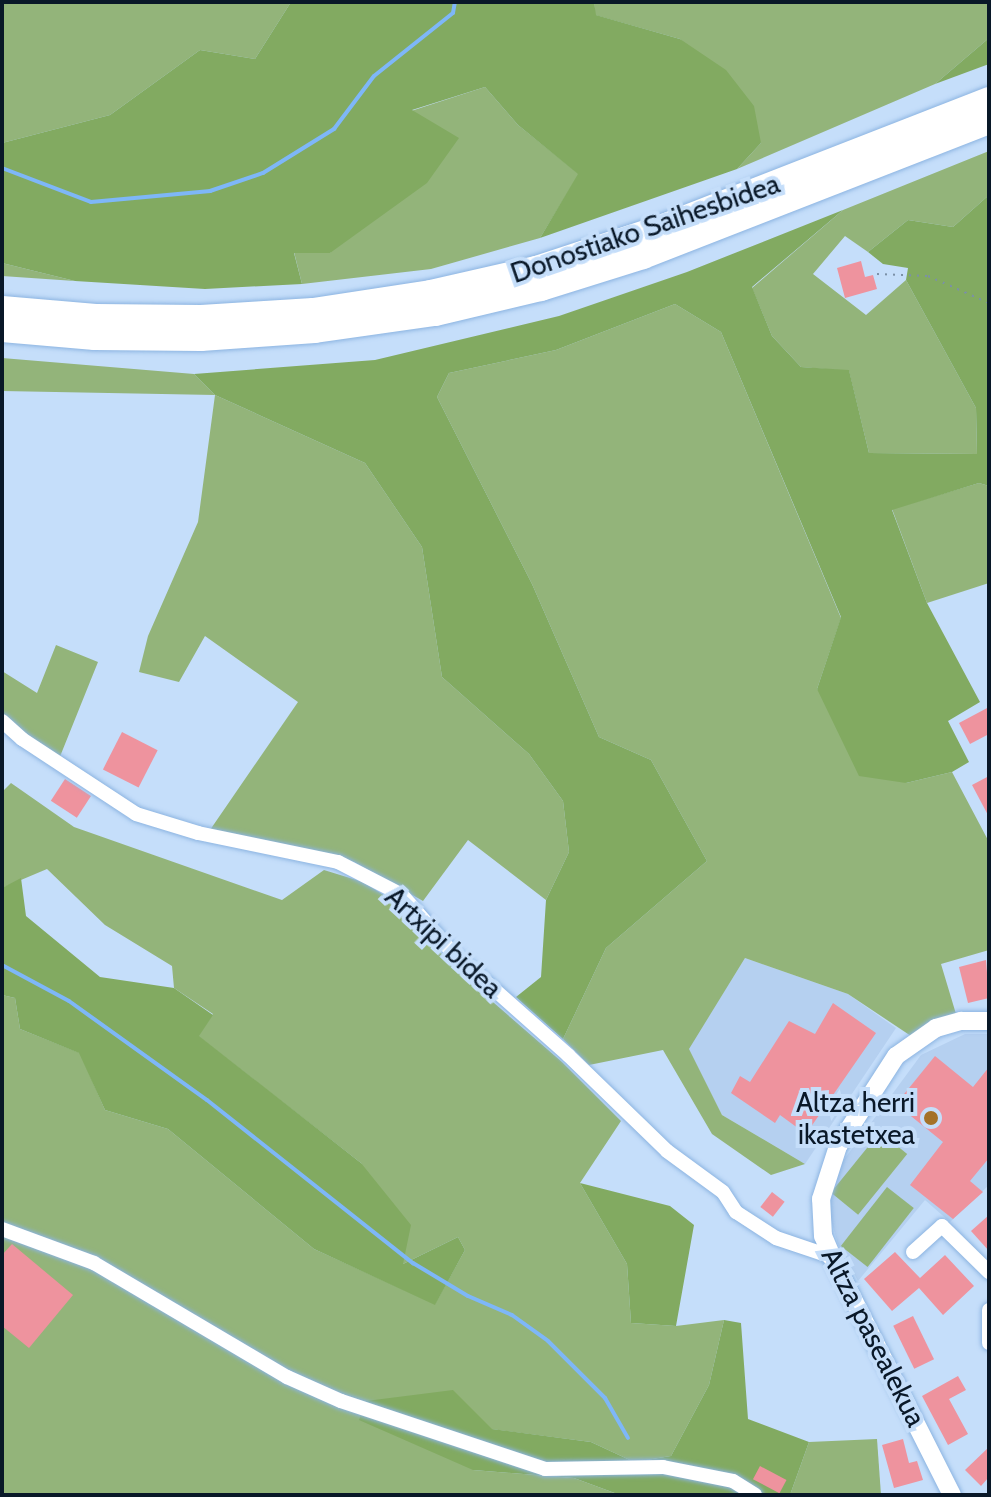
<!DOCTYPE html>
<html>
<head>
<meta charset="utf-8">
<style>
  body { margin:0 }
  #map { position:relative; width:991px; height:1497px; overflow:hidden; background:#c5defa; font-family:Cabin,sans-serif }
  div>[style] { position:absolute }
  .built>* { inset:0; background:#b5d0f0 }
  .green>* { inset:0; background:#93b47a; transform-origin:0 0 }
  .forest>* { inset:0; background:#82aa61 }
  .stream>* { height:4px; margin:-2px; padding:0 2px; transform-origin:2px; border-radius:2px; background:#7eb7f8 }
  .building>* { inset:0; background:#ee939e; transform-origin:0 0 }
  .path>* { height:2px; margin-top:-1px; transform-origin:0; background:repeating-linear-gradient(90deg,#7b90a7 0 2px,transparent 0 8px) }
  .roads { filter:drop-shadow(0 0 2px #8cb4e1) drop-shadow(0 0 2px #8cb4e1) }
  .minor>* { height:14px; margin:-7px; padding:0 7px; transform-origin:7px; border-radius:7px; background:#fff }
  .tertiary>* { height:18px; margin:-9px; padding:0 9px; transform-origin:9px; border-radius:9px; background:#fff }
  .motorway>* { height:26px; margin:-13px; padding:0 13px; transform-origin:13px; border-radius:13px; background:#fff }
  .dots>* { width:22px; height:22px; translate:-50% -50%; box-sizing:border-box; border:4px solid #c5defa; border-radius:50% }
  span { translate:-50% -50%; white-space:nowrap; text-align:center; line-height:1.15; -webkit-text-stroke:8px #c5defa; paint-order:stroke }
  .street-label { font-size:28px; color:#091828 }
  .poi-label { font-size:28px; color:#091828 }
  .right { translate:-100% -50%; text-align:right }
  .frame { position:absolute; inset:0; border:4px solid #091828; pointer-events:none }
</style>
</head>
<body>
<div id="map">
  <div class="built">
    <i style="clip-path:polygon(745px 958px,848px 994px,896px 1028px,805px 1164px,722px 1115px,688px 1049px)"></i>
    <i style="clip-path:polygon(965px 1034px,989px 1034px,989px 1185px,950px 1222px,925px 1200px,858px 1281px,838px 1244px,831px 1220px,831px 1190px,840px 1165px,921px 1055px)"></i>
  </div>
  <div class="green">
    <i style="clip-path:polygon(2px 2px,291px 2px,255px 59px,200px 50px,110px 115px,2px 143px)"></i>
    <i style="clip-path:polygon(594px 2px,989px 2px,989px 38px,935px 84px,737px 169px,761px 143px,680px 39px,595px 15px)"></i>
    <i style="clip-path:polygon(485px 87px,518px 125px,579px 174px,540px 238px,431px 269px,302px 284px,294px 252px,330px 253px,411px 111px)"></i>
    <i style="clip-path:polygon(989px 151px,989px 195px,953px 227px,908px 220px,868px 252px,845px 236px,813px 274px,866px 315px,906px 280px,976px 408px,977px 454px,869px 453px,849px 371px,801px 367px,772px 336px,752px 288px,843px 210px)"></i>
    <i style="clip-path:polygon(2px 263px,75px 281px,2px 276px)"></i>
    <i style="clip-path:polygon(675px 304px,721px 332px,841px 618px,817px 689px,906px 783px,952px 772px,989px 842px,989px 950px,941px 964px,956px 1014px,911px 1036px,848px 994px,745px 958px,689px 1049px,722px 1115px,805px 1164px,771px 1175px,712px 1134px,663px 1050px,589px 1065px,563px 1039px,606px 948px,707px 861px,651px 760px,599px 737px,532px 584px,437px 397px,449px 373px,556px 350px)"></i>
    <i style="clip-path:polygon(2px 358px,194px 374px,215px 395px,365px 463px,422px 547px,442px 677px,529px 754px,563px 801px,569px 852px,546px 900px,468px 840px,423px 901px,354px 862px,210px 830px,298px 702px,205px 636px,179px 682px,139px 672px,148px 636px,198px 522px,215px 395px,2px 391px)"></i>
    <i style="clip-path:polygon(979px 483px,989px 486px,989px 583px,927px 603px,892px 509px)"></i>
    <i style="clip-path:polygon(56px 645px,98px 662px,59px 759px,2px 715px,2px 671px,37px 693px)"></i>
    <i style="clip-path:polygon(11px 783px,74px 827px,282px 900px,324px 870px,363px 882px,398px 904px,456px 970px,562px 1062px,621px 1121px,580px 1183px,627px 1264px,631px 1323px,676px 1326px,724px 1320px,709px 1385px,671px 1456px,634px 1462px,591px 1442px,491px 1429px,473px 1470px,574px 1478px,620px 1495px,2px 1495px,2px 995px,15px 998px,20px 1029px,80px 1053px,105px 1110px,168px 1129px,314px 1249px,435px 1304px,465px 1250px,458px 1237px,403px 1264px,361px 1163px,198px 1036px,213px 1014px,174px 988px,172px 966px,105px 925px,47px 869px,2px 888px,2px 792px)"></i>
    <i style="left:880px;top:1132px;width:35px;height:78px;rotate:39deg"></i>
    <i style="left:887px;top:1187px;width:34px;height:75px;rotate:38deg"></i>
    <i style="clip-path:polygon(877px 1439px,881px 1495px,790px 1495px,809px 1442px)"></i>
  </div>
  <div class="forest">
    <i style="clip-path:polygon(291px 2px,594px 2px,596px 15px,680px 39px,726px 70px,754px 106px,761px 143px,737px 169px,540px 238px,578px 174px,518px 125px,485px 87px,412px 110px,459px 138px,427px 183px,330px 253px,294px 253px,302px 284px,205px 289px,75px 281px,2px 263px,2px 143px,110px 115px,200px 50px,255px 59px)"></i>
    <i style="clip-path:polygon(989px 38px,989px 64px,935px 84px)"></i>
    <i style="clip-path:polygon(989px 195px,989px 486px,979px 483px,892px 510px,927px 603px,980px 702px,948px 721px,969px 762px,952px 772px,906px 783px,859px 776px,817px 689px,841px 617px,721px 332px,675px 304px,556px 350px,449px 373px,437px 397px,532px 584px,599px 737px,651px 760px,707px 861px,606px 948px,563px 1039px,516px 997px,541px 977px,546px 900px,569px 852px,563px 801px,529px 754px,442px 677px,422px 547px,365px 463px,215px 395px,194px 374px,375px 360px,559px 316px,687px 272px,843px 210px,752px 287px,772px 336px,801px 367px,849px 370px,869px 453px,977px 454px,976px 408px,906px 280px,908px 268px,883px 264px,868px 252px,908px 220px,953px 227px)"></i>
    <i style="clip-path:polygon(21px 878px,26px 916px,100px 977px,174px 988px,213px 1015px,199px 1036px,361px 1163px,411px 1225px,403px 1264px,458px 1237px,465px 1250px,435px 1305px,314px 1249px,168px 1129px,105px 1110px,79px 1053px,20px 1029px,15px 998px,2px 995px,2px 888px)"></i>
    <i style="clip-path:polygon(580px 1183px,670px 1206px,694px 1225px,676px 1326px,631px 1323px,627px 1264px)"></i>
    <i style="clip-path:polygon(724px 1320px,741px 1323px,748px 1419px,809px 1442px,790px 1495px,620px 1495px,574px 1478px,473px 1470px,359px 1420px,366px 1401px,453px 1390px,492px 1429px,591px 1442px,634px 1462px,671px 1456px,709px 1385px)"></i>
  </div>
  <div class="stream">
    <i style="left:2px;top:168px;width:95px;rotate:20.9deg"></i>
    <i style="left:91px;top:202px;width:120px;rotate:-5.3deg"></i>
    <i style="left:210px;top:191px;width:56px;rotate:-18.8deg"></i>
    <i style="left:263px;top:173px;width:84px;rotate:-31.8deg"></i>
    <i style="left:334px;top:129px;width:66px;rotate:-53deg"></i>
    <i style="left:374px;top:76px;width:101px;rotate:-38.6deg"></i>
    <i style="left:453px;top:13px;width:11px;rotate:-80deg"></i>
    <i style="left:2px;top:965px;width:76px;rotate:28.2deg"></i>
    <i style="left:69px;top:1001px;width:170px;rotate:35.7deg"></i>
    <i style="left:207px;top:1100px;width:263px;rotate:38.4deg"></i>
    <i style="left:413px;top:1263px;width:64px;rotate:31deg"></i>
    <i style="left:468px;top:1296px;width:48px;rotate:23.4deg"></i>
    <i style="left:512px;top:1315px;width:44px;rotate:35.8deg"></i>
    <i style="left:548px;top:1341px;width:81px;rotate:45deg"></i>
    <i style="left:605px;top:1398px;width:46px;rotate:60.1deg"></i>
  </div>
  <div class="building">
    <i style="clip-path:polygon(861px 261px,865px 277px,873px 275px,877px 289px,845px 298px,837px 268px)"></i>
    <i style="clip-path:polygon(989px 707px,989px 734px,970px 744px,959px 723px)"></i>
    <i style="left:122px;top:732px;width:40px;height:42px;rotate:27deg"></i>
    <i style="clip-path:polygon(989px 776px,989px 817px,972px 785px)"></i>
    <i style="left:65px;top:779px;width:31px;height:26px;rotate:33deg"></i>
    <i style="clip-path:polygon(986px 960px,989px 998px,968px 1003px,959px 967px)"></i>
    <i style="clip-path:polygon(833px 1003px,876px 1033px,806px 1134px,780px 1115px,775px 1123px,731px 1093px,740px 1076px,750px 1082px,789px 1021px,815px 1034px)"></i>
    <i style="clip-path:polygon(935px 1056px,973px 1087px,989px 1067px,989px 1158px,970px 1181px,983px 1192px,953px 1219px,910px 1185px,943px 1142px,896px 1104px)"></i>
    <i style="left:772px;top:1192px;width:16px;height:19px;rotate:38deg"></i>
    <i style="clip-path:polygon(989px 1215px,989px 1251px,971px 1231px)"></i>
    <i style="clip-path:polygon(12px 1244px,73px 1295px,29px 1348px,2px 1326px,2px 1255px)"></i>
    <i style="clip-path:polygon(895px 1252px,920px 1278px,945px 1255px,974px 1286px,943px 1315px,919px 1288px,892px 1311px,864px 1279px)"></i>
    <i style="left:913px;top:1316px;width:48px;height:22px;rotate:64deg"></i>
    <i style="clip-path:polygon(958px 1376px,966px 1390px,949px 1399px,968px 1434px,948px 1445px,922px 1396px)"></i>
    <i style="clip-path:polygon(903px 1439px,909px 1463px,917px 1461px,923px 1480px,894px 1488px,882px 1445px)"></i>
    <i style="clip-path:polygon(989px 1447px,989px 1477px,981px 1486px,965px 1470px)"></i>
    <i style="left:760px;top:1466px;width:30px;height:15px;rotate:28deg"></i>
  </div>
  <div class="path">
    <i style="left:877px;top:274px;width:51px;rotate:2.2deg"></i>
    <i style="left:928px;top:276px;width:67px;rotate:23.9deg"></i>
  </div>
  <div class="roads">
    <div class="minor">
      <i style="left:2px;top:721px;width:27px;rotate:42deg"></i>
      <i style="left:22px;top:739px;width:136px;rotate:33.3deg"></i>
      <i style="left:136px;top:814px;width:65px;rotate:17deg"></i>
      <i style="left:198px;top:833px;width:143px;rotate:11.7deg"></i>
      <i style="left:338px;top:862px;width:72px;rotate:27.3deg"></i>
      <i style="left:402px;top:895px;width:76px;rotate:48.7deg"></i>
      <i style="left:452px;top:952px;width:155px;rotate:41.6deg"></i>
      <i style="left:568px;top:1055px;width:138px;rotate:44.1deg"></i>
      <i style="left:667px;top:1151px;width:69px;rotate:36.2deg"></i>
      <i style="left:723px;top:1192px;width:24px;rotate:57deg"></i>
      <i style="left:736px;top:1212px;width:48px;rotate:33deg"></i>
      <i style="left:776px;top:1238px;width:59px;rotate:18.7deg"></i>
      <i style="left:2px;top:1229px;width:98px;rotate:20.3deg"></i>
      <i style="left:94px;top:1263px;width:224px;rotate:30.6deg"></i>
      <i style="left:287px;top:1377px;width:59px;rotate:24deg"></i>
      <i style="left:341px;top:1401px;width:215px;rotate:18.4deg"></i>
      <i style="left:545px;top:1469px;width:118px;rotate:-1deg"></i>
      <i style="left:663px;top:1467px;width:71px;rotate:11.3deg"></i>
      <i style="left:733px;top:1481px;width:26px;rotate:32deg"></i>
      <i style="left:913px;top:1252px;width:39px;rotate:-42deg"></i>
      <i style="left:942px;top:1226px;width:66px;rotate:44.4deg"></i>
      <i style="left:989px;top:1310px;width:33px;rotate:90deg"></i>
    </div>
    <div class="tertiary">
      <i style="left:952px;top:1495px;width:267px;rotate:-116.8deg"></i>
      <i style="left:832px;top:1257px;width:23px;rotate:-113deg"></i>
      <i style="left:823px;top:1236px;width:37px;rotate:-93deg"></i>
      <i style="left:821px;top:1199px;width:56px;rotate:-72.2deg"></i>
      <i style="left:838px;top:1146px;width:107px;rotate:-57.2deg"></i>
      <i style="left:896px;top:1056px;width:49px;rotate:-35deg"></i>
      <i style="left:936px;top:1028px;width:26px;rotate:-16deg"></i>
      <i style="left:961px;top:1021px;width:28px"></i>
    </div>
    <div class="motorway">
      <i style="left:2px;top:309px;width:94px;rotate:4.9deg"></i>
      <i style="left:96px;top:317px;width:105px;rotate:0.5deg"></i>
      <i style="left:201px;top:318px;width:112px;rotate:-3.6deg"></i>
      <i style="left:313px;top:311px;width:119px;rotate:-8.7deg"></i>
      <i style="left:431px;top:293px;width:108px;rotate:-12.9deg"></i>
      <i style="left:536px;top:269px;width:132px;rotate:-18.2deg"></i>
      <i style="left:661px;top:228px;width:352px;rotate:-21.3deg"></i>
      <i style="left:2px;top:329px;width:93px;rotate:4.9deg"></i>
      <i style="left:95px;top:337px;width:106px;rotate:0.5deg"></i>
      <i style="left:201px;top:338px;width:114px;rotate:-4deg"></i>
      <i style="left:315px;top:330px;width:121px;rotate:-8.1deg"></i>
      <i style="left:435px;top:313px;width:109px;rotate:-13.3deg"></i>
      <i style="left:541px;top:288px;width:107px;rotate:-17.4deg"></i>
      <i style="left:643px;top:256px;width:371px;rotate:-21.3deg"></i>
    </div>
  </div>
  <div class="dots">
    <i style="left:931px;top:1118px;background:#a47229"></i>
  </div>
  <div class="street-label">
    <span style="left:645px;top:228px;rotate:-19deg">Donostiako Saihesbidea</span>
    <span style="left:444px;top:942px;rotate:43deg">Artxipi bidea</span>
    <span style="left:874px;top:1337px;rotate:63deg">Altza pasealekua</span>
  </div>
  <div class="poi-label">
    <span class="right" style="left:915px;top:1118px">Altza herri<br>ikastetxea</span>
  </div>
  <div class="frame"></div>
</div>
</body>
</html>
